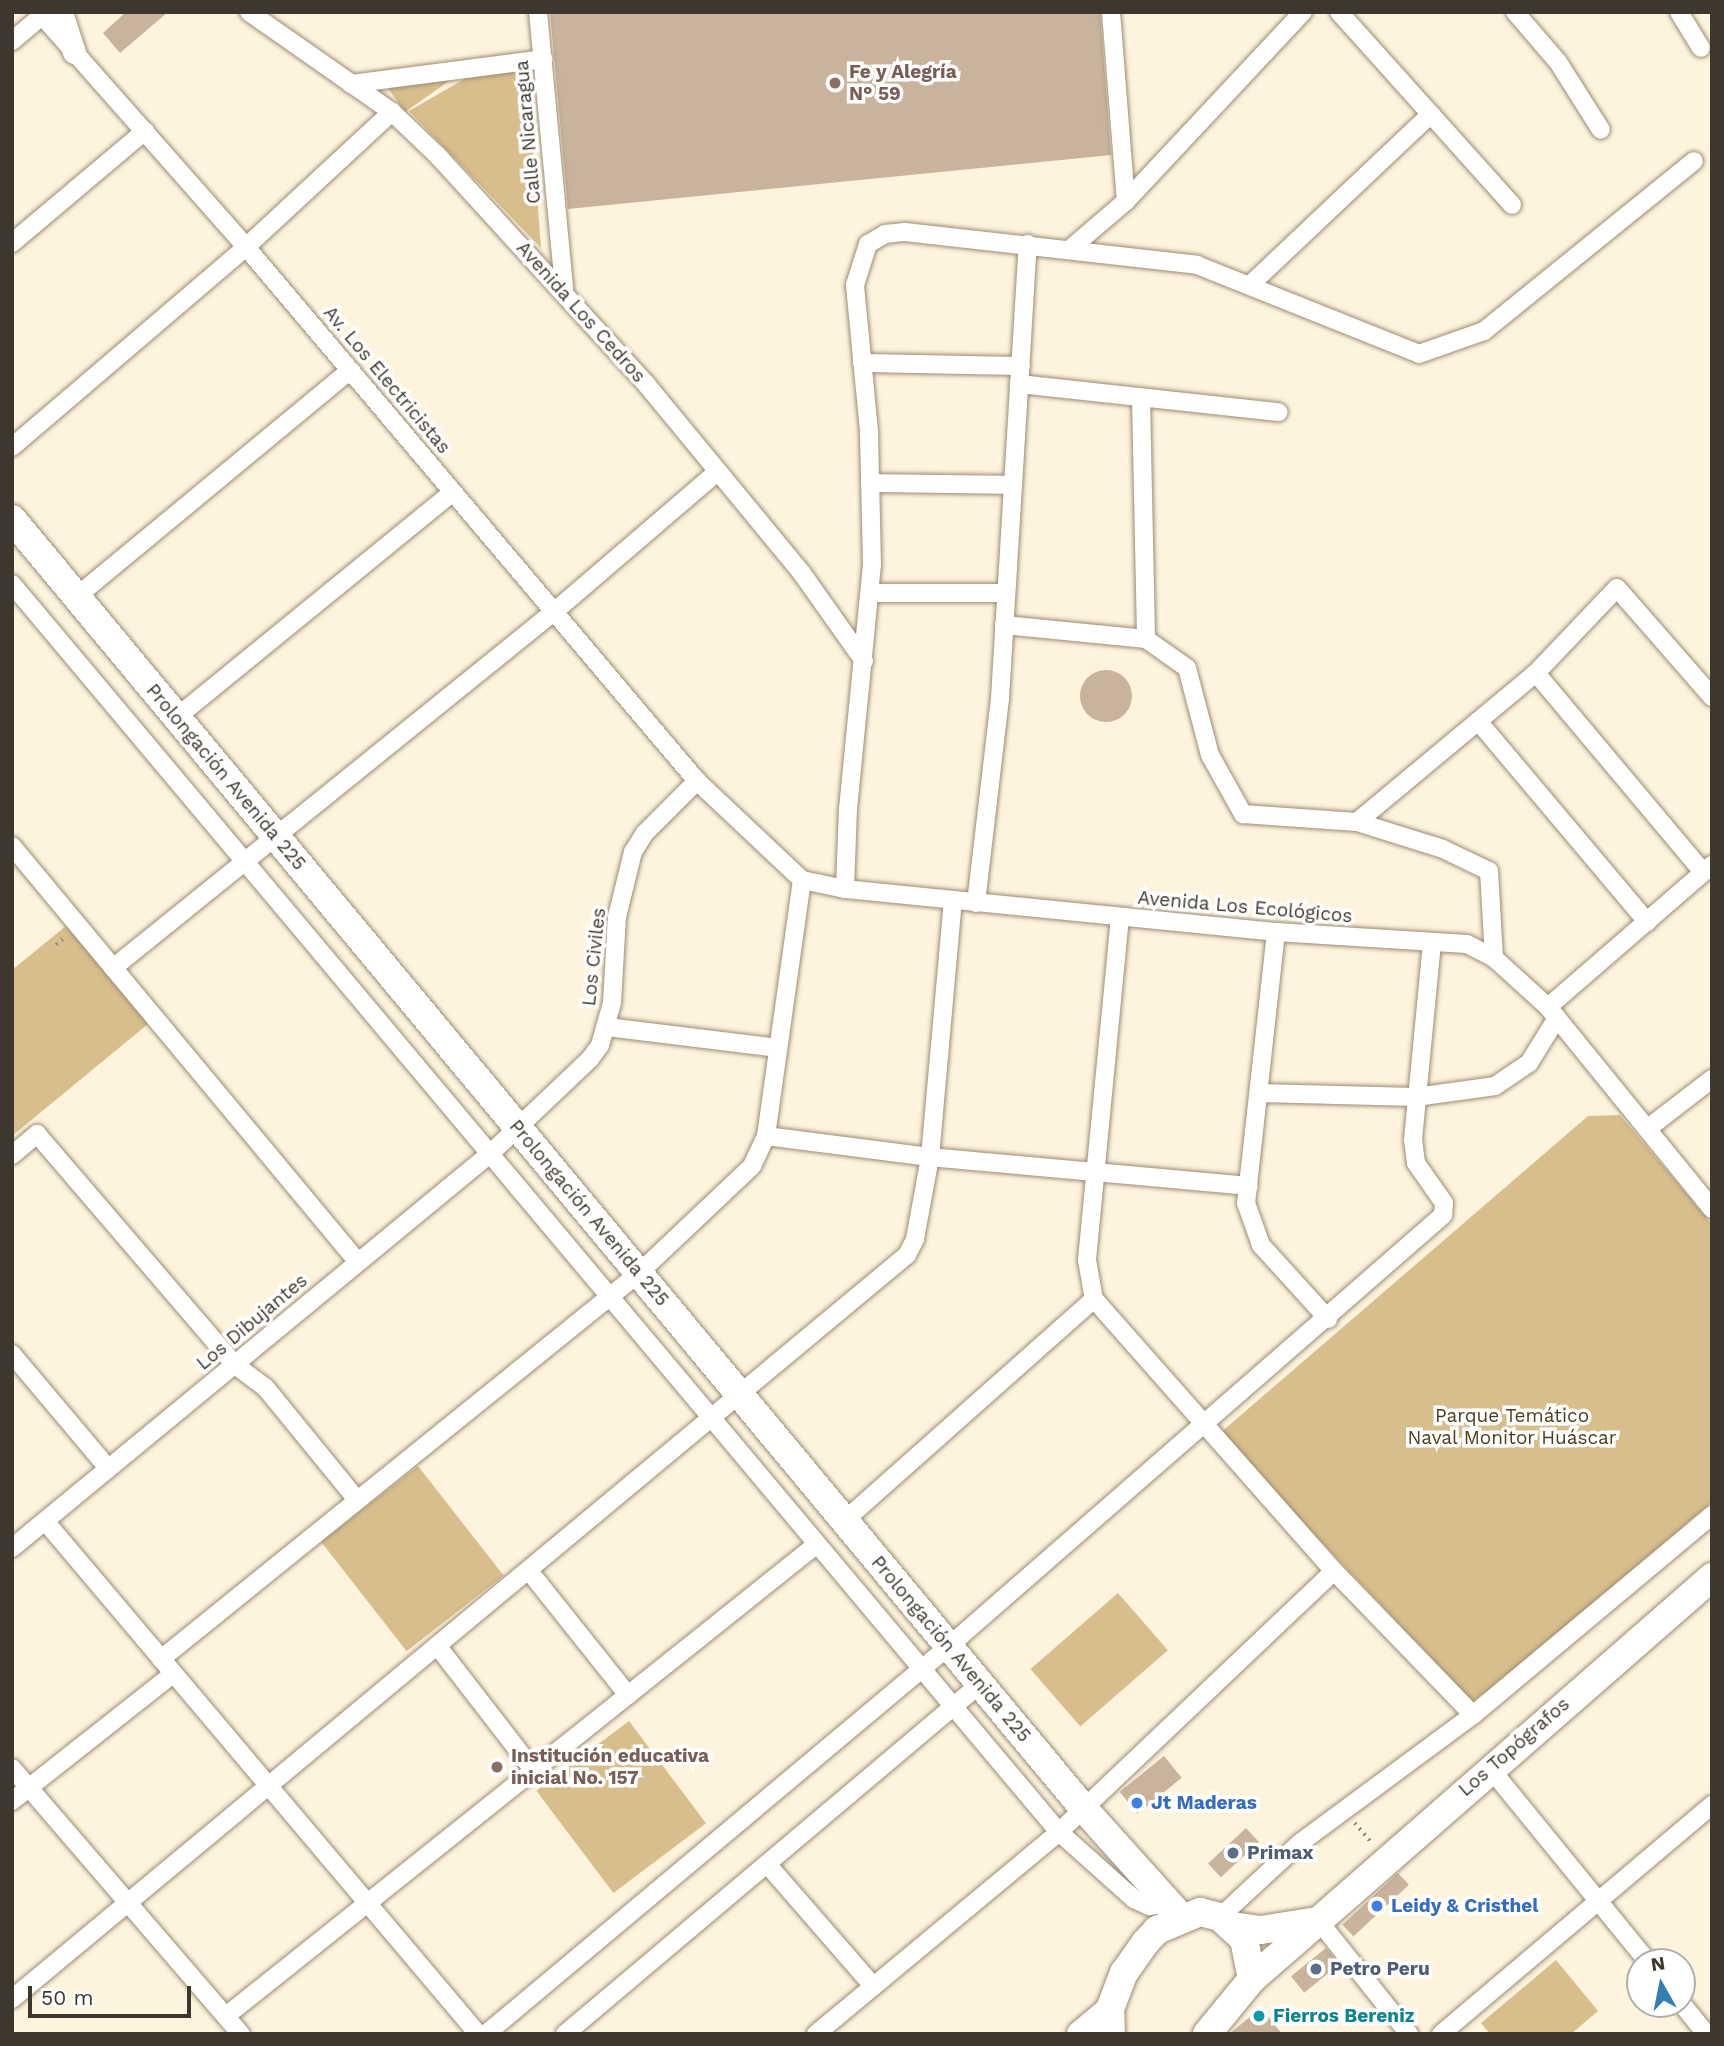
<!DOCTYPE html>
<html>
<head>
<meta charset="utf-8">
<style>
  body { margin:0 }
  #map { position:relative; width:1724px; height:2046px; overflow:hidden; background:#fef3dd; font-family:"Work Sans",sans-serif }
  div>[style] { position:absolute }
  .green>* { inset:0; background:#d8be8c; transform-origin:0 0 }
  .building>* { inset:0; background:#c9b39d; transform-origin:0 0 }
  .round { border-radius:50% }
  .path>* { height:3.5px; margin-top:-1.75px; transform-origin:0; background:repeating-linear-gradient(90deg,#958c7d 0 2px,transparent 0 7px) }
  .roads { filter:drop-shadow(0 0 2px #9a8c73) drop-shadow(0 0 2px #9a8c73) }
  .minor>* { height:18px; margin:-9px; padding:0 9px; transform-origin:9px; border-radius:9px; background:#fff }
  .tertiary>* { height:23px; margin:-11.5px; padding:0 11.5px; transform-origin:11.5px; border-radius:11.5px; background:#fff }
  .secondary>* { height:26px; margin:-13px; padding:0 13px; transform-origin:13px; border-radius:13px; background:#fff }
  .primary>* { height:28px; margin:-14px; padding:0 14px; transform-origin:14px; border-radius:14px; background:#fff }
  .dots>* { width:19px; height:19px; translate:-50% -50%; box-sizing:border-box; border:4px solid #fff; border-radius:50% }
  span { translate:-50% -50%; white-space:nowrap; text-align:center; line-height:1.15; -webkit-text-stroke:7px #fff; paint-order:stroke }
  .education-label { font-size:19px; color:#785e54; font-weight:700 }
  .left { translate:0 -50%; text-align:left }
  .street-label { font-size:19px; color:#3d372d }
  .park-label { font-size:19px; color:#4f3e1d }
  .shop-label { font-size:19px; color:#366cbe; font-weight:700 }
  .service-label { font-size:19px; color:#4e5e75; font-weight:700 }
  .culture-label { font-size:19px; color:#0d838f; font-weight:700 }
  .frame { position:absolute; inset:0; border:14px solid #3d372d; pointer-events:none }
  .north { position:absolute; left:1626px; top:1948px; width:70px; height:70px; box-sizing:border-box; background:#fff; border:2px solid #b1afab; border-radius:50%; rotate:351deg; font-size:19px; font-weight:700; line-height:28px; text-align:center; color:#3d372d }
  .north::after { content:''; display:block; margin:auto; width:24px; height:32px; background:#337fb2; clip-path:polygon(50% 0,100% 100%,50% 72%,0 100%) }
  .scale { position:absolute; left:28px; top:1986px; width:163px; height:32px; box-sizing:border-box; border:4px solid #3d372d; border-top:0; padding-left:9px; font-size:21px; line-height:24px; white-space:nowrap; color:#3d372d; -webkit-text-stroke:5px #fff; paint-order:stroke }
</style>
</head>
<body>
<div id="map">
  <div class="green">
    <i style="clip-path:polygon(527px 66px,541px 248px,409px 111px,480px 70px)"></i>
    <i style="clip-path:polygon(462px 72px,405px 112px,387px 87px)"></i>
    <i style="clip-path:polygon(66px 926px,148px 1024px,12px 1136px,12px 970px)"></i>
    <i style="clip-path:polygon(1620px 1115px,1712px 1224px,1712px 1502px,1501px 1682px,1472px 1701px,1219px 1434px,1588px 1116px)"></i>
    <i style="left:418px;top:1466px;width:139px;height:123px;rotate:52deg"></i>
    <i style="left:1118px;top:1593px;width:76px;height:116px;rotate:49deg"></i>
    <i style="left:629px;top:1721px;width:128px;height:116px;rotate:53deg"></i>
    <i style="clip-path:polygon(1556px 1960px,1598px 2011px,1571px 2034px,1490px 2034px,1481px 2023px)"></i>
  </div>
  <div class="building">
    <i style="clip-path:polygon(126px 12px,168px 12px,120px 53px,103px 33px)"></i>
    <i style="clip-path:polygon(550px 12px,1100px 12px,1111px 155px,568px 209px)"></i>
    <i class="round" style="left:1080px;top:670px;width:52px;height:52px"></i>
    <i style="left:1164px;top:1756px;width:28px;height:57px;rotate:51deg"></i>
    <i style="left:1246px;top:1828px;width:19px;height:52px;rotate:47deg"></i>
    <i style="left:1398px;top:1873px;width:16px;height:76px;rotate:47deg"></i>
    <i style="left:1326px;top:1948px;width:21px;height:45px;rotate:51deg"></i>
    <i style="clip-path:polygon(1261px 2008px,1282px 2034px,1229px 2034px)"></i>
  </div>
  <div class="path">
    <i style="left:56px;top:945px;width:12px;rotate:-42deg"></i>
    <i style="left:1355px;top:1823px;width:25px;rotate:50deg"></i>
  </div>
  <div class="roads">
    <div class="minor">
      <i style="left:39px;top:12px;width:313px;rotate:48.6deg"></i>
      <i style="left:246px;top:247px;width:699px;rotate:49.82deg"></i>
      <i style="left:697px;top:781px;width:144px;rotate:43.3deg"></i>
      <i style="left:802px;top:880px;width:44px;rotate:11.8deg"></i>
      <i style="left:845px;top:889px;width:433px;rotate:5.7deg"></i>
      <i style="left:1276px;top:932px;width:191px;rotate:3.6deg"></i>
      <i style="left:1467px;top:944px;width:30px;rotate:27deg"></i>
      <i style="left:1494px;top:958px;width:73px;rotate:42.2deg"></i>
      <i style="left:1548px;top:1007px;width:260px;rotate:50.9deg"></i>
      <i style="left:249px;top:12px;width:174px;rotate:35deg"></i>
      <i style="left:392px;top:112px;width:64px;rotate:43.7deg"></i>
      <i style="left:438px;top:156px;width:309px;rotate:47.6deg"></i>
      <i style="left:646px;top:384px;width:244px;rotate:50.5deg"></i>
      <i style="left:801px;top:572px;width:109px;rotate:54.7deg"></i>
      <i style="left:538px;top:12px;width:278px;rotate:84.6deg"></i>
      <i style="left:1111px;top:12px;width:190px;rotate:85.5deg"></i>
      <i style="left:1339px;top:12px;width:259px;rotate:48.1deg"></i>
      <i style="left:1515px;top:12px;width:66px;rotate:49.3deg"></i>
      <i style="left:1558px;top:62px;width:80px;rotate:57.7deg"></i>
      <i style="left:1679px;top:12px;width:42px;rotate:58.6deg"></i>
      <i style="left:12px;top:41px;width:39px;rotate:-40deg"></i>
      <i style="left:351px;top:84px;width:194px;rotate:-7.4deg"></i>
      <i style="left:12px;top:243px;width:174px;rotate:-40.1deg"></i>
      <i style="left:1070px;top:249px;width:74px;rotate:-40.6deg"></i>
      <i style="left:1126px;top:201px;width:259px;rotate:-46.9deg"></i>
      <i style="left:1250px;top:285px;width:249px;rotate:-43.4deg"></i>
      <i style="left:862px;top:363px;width:159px;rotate:1.1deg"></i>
      <i style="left:1019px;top:384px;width:261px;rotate:6.2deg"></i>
      <i style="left:1141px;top:398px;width:241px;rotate:88.8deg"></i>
      <i style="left:12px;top:447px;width:308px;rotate:-40.5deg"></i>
      <i style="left:246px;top:247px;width:199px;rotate:-42.8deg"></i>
      <i style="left:870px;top:483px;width:143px;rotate:0.8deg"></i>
      <i style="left:12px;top:584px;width:1629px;rotate:50.01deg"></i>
      <i style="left:1059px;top:1832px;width:101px;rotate:41.8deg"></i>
      <i style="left:1134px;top:1899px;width:17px;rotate:25deg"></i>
      <i style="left:1149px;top:1906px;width:21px;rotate:-8deg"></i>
      <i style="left:870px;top:593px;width:136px"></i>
      <i style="left:76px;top:597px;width:356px;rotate:-39.6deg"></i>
      <i style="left:1004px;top:625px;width:143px;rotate:5.6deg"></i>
      <i style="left:1146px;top:639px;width:50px;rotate:35.3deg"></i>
      <i style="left:1187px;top:668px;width:90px;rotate:75.2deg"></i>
      <i style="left:1210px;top:755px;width:68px;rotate:60.8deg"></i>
      <i style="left:1243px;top:814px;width:114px;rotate:4deg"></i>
      <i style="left:1357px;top:822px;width:90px;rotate:17.4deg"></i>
      <i style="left:1443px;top:849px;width:51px;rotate:25.6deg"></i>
      <i style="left:1489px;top:871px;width:87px;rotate:86.7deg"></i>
      <i style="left:1536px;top:673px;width:260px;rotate:50deg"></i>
      <i style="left:177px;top:717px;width:356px;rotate:-39.2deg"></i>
      <i style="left:1478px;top:721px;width:263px;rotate:49.9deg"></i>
      <i style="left:1357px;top:822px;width:233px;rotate:-39.8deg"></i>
      <i style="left:1536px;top:673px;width:117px;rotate:-46.4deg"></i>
      <i style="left:1617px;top:588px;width:145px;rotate:48.9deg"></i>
      <i style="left:12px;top:846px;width:540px;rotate:50.26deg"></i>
      <i style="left:845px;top:889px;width:80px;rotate:-87.9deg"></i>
      <i style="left:848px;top:809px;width:245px;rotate:-84.4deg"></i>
      <i style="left:872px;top:565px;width:134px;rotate:-91.3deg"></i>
      <i style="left:869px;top:431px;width:147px;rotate:-95.5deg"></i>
      <i style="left:855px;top:285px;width:43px;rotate:-72.4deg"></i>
      <i style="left:868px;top:244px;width:20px;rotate:-30deg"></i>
      <i style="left:885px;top:234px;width:20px;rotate:-6deg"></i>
      <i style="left:905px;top:232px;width:294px;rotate:6.4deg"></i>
      <i style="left:1197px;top:265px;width:239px;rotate:21.8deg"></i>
      <i style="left:1419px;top:354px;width:69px;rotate:-19.5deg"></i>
      <i style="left:1484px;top:331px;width:270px;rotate:-39deg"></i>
      <i style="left:976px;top:903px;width:206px;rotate:-83.3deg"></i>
      <i style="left:1000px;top:698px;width:455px;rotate:-86.5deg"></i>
      <i style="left:1120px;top:917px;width:345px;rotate:95.5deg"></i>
      <i style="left:1087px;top:1260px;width:40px;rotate:80deg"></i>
      <i style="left:1094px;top:1299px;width:363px;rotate:48.6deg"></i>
      <i style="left:1334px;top:1571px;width:200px;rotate:46deg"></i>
      <i style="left:1276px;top:932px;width:273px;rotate:96.3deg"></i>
      <i style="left:1246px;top:1203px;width:45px;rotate:70.3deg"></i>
      <i style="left:1261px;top:1245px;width:100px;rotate:47.8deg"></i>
      <i style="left:113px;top:968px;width:568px;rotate:-38.93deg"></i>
      <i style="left:555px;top:611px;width:212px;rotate:-40.6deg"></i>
      <i style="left:1548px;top:1007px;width:217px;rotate:-40.9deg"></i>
      <i style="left:607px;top:1027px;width:172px;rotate:7deg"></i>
      <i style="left:1259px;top:1093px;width:157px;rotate:1.5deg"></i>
      <i style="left:1416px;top:1097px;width:80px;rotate:-7.9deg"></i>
      <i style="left:1495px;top:1086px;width:41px;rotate:-34.1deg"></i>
      <i style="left:1529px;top:1063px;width:53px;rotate:-58.1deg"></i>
      <i style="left:1647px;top:1129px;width:82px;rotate:-37.6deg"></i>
      <i style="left:766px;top:1136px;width:165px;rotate:7.3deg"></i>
      <i style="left:930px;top:1157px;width:320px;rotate:5.2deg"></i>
      <i style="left:12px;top:1155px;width:33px;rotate:-40deg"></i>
      <i style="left:37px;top:1134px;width:303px;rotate:49.4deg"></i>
      <i style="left:234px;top:1364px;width:39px;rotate:37deg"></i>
      <i style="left:265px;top:1387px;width:146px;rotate:50.8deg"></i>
      <i style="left:12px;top:1354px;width:149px;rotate:49.9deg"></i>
      <i style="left:45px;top:1521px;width:671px;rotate:49.83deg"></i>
      <i style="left:844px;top:1521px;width:334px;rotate:-41.6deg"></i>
      <i style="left:12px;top:1548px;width:622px;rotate:-39.52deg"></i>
      <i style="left:492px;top:1152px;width:135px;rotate:-43.5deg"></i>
      <i style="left:590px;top:1059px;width:17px;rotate:-54deg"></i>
      <i style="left:600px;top:1045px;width:44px;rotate:-74.1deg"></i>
      <i style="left:612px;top:1003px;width:86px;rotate:-86.7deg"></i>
      <i style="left:617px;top:917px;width:67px;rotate:-76.2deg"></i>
      <i style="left:633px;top:852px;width:22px;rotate:-58deg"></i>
      <i style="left:645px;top:833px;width:74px;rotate:-45deg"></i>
      <i style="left:529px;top:1571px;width:159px;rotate:51.4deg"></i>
      <i style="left:439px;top:1648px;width:157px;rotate:52.3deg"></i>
      <i style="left:161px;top:1659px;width:614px;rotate:-38.92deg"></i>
      <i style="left:639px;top:1273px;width:156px;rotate:-43.4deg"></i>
      <i style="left:752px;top:1166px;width:33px;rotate:-65deg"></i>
      <i style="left:766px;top:1136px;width:259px;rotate:-82deg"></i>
      <i style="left:1489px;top:1767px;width:252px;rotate:50.8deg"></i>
      <i style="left:12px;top:1768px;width:351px;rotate:49.3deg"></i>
      <i style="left:12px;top:1801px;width:205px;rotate:-38.3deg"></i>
      <i style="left:767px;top:1864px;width:162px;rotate:49deg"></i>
      <i style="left:1220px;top:1917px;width:109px;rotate:-42.8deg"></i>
      <i style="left:1300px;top:1843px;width:215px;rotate:-36.5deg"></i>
      <i style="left:1473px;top:1715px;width:312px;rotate:-39.9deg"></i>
      <i style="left:1318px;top:1920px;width:146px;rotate:51.4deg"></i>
      <i style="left:12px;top:1999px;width:1164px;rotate:-39.74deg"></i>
      <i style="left:907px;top:1255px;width:18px;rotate:-63deg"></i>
      <i style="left:915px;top:1239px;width:83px;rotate:-79.6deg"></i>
      <i style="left:930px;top:1157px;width:258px;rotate:-84.9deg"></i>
      <i style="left:1682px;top:2004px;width:38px;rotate:51deg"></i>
      <i style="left:226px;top:2016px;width:756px;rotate:-38.61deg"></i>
      <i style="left:486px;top:2034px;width:604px;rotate:-39.96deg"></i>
      <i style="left:949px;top:1646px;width:656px;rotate:-41.1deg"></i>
      <i style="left:1443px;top:1215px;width:12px;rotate:-85deg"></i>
      <i style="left:1444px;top:1203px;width:49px;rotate:-125deg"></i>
      <i style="left:1416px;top:1163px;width:23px;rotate:-97deg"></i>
      <i style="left:1413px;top:1140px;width:199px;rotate:-84.5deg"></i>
      <i style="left:565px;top:2034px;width:543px;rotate:-40.14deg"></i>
      <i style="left:816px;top:2034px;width:316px;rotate:-39.7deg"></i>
      <i style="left:1059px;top:1832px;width:379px;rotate:-43.5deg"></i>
      <i style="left:1441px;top:2034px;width:355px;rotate:-40.2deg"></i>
    </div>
    <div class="tertiary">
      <i style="left:61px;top:12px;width:42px;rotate:72deg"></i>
    </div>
    <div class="secondary">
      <i style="left:1080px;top:2034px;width:39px;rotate:-40deg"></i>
    </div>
    <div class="primary">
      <i style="left:12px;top:519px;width:1677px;rotate:50.27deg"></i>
      <i style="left:1084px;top:1809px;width:145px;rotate:48.1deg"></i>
      <i style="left:1232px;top:1926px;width:29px;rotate:8deg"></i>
      <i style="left:1261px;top:1930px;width:52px;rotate:-8.9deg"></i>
      <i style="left:1252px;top:1979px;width:611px;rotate:-41.15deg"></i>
      <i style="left:1111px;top:2034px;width:25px;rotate:-92deg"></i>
      <i style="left:1110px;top:2009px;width:39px;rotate:-69deg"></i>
      <i style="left:1124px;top:1973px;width:37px;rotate:-55deg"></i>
      <i style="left:1145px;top:1943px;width:18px;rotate:-47deg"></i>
      <i style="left:1157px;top:1930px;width:47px;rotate:-22.7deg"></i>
      <i style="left:1200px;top:1912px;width:21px;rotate:14deg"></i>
      <i style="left:1220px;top:1917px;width:33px;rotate:43deg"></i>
      <i style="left:1244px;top:1939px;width:41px;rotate:78.7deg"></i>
      <i style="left:1252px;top:1979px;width:71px;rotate:129.3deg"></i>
    </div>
  </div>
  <div class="dots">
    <i style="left:835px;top:83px;background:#8d6e63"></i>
    <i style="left:497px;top:1767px;background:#8d6e63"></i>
    <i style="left:1137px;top:1803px;background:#3f7fe0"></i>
    <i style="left:1233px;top:1853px;background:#5c6f8a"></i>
    <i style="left:1377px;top:1906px;background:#3f7fe0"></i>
    <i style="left:1316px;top:1969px;background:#5c6f8a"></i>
    <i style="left:1259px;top:2016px;background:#0f9aa8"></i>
  </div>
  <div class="education-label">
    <span class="left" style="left:849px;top:83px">Fe y Alegría<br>N° 59</span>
    <span class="left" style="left:511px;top:1767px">Institución educativa<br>inicial No. 157</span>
  </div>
  <div class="street-label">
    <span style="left:528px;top:132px;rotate:-95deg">Calle Nicaragua</span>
    <span style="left:581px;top:312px;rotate:48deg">Avenida Los Cedros</span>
    <span style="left:387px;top:380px;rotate:50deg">Av. Los Electricistas</span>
    <span style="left:226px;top:777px;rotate:50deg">Prolongación Avenida 225</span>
    <span style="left:1245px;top:907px;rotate:5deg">Avenida Los Ecológicos</span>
    <span style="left:594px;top:957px;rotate:-84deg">Los Civiles</span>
    <span style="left:589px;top:1213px;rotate:50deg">Prolongación Avenida 225</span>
    <span style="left:252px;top:1322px;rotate:-40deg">Los Dibujantes</span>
    <span style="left:951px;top:1649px;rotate:50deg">Prolongación Avenida 225</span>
    <span style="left:1514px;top:1747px;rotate:-41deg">Los Topógrafos</span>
  </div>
  <div class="park-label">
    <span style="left:1512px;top:1427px">Parque Temático<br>Naval Monitor Huáscar</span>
  </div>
  <div class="shop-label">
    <span class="left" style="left:1151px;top:1803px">Jt Maderas</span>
    <span class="left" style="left:1391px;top:1906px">Leidy &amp; Cristhel</span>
  </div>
  <div class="service-label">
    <span class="left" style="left:1247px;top:1853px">Primax</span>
    <span class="left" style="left:1330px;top:1969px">Petro Peru</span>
  </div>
  <div class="culture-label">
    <span class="left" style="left:1273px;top:2016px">Fierros Bereniz</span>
  </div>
  <div class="frame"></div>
  <div class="north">N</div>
  <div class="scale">50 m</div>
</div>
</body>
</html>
